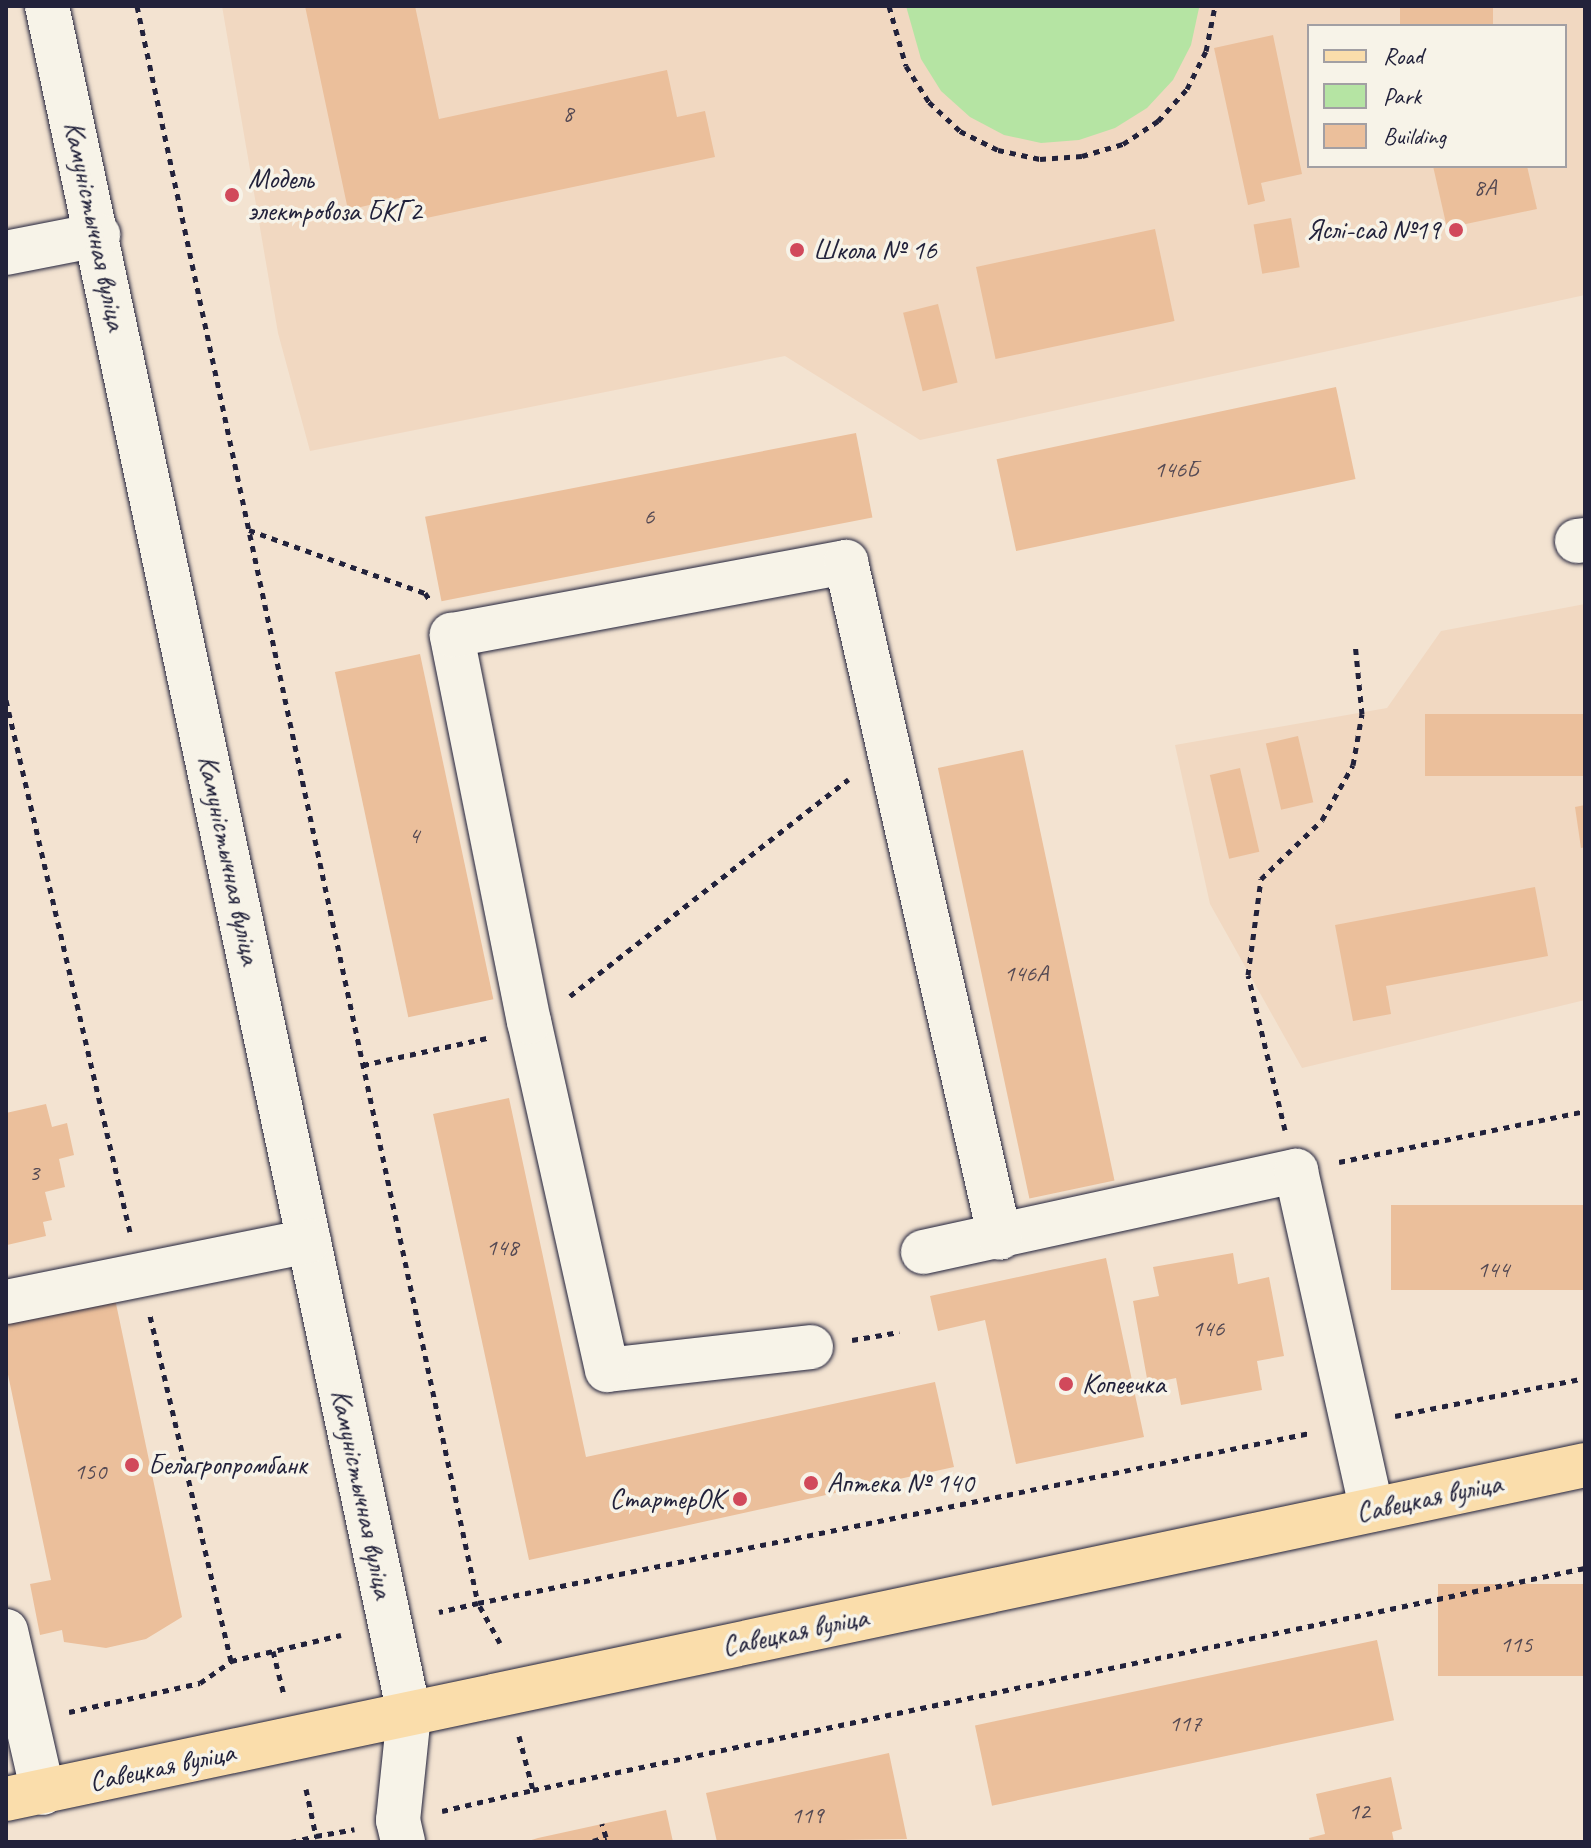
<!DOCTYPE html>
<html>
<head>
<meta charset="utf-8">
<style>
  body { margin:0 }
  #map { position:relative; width:1591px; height:1848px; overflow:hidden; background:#f3e3d1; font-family:Caveat,sans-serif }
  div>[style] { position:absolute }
  .built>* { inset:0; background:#f1d8c1 }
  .green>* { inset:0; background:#b5e4a3 }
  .building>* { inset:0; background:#ebbf9b; transform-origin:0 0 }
  .path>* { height:5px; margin-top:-2.5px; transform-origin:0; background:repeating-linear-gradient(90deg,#22223b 0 6px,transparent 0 12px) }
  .roads { filter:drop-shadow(0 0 2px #22223b) drop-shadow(0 0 2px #22223b) }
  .minor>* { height:44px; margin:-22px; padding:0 22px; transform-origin:22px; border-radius:22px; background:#f7f3e8 }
  .major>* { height:44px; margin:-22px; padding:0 22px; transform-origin:22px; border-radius:22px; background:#faddab }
  .dots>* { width:22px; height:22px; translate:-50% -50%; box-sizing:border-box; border:4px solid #f7f3e8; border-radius:50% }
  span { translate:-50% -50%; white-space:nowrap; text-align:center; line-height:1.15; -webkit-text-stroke:7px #f7f3e8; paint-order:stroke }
  .number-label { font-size:24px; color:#544953 }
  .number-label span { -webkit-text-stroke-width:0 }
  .poi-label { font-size:28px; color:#22223b }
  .left { translate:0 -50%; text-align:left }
  .right { translate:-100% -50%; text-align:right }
  .street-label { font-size:28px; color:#22223b }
  .frame { position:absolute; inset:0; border:8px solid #22223b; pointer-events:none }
  .legend { position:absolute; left:1307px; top:24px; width:260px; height:144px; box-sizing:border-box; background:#f7f3e8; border:2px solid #a29fa3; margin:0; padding:10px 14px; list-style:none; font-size:24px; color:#22223b }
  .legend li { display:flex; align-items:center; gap:16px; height:40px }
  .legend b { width:40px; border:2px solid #a29fa3 }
</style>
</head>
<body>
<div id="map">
  <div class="built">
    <i style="clip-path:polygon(evenodd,222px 6px,1585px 6px,1585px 295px,920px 440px,785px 356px,310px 451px,278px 333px,222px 6px,1309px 26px,1565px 26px,1565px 166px,1309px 166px,1309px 26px)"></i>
    <i style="clip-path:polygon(1585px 604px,1585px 1000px,1302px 1068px,1210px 904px,1175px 745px,1387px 708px,1441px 631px)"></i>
  </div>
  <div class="green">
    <i style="clip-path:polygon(906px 6px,1199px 6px,1199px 8px,1191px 45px,1173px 80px,1147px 108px,1115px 128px,1079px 140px,1041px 143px,1004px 135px,970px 117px,941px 91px,921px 59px)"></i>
  </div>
  <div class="building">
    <i style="clip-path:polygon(305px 6px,415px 6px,439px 119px,667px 70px,677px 117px,705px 111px,715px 157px,417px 220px,412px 195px,348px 210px)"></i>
    <i style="left:1400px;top:6px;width:93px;height:20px"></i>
    <i style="clip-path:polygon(1273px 35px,1302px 174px,1261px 183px,1265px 201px,1248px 205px,1214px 48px)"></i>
    <i style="clip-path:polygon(1433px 166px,1527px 166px,1537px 209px,1447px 228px)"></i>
    <i style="left:1291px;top:218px;width:50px;height:38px;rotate:80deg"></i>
    <i style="left:1155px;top:229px;width:94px;height:183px;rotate:78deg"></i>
    <i style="left:938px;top:304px;width:81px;height:36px;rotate:76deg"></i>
    <i style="left:1336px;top:387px;width:94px;height:347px;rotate:78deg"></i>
    <i style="left:856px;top:433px;width:86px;height:439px;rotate:79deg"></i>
    <i style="left:420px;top:654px;width:353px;height:87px;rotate:78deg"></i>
    <i style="left:1585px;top:714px;width:62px;height:160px;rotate:90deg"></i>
    <i style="left:1298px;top:736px;width:68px;height:33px;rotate:77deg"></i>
    <i style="left:1023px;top:750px;width:440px;height:87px;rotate:78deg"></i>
    <i style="left:1240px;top:768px;width:86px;height:31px;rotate:77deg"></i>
    <i style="clip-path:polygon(1585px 805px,1585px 847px,1581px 848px,1575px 807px)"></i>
    <i style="clip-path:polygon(1535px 887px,1548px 956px,1386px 986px,1391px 1014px,1353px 1021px,1335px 925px)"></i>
    <i style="clip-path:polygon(509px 1098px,586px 1457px,935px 1382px,954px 1467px,529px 1560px,433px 1114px)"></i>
    <i style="clip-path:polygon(46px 1104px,52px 1127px,67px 1123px,74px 1155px,59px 1159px,65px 1187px,45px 1192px,52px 1220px,43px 1222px,46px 1236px,7px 1245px,6px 1113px)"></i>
    <i style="left:1585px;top:1205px;width:85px;height:194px;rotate:90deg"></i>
    <i style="clip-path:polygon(1233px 1253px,1238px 1284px,1269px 1277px,1284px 1356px,1257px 1361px,1262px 1390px,1181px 1405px,1176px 1378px,1148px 1384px,1133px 1301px,1159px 1296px,1153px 1267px)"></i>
    <i style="clip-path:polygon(1106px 1258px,1144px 1437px,1016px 1464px,985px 1320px,938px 1331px,930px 1296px)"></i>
    <i style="clip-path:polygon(114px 1294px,182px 1617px,146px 1639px,106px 1648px,64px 1642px,62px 1630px,40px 1635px,30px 1584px,51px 1580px,6px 1365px,6px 1317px)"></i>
    <i style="left:1585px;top:1584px;width:92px;height:147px;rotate:90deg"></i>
    <i style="left:1377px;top:1640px;width:82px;height:411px;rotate:78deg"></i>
    <i style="clip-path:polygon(889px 1753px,907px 1839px,717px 1842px,706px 1793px)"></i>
    <i style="clip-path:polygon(1391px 1777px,1402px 1829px,1392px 1832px,1394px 1842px,1310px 1842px,1309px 1838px,1325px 1834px,1316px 1794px)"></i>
    <i style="clip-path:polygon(666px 1810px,673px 1842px,525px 1842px,538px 1838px)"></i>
  </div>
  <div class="path">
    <i style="left:137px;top:6px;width:1633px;rotate:77.95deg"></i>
    <i style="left:478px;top:1603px;width:40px;rotate:167deg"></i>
    <i style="left:889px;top:6px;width:62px;rotate:74.2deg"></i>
    <i style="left:906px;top:66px;width:43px;rotate:57.4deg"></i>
    <i style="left:929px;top:102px;width:42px;rotate:43.1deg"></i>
    <i style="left:960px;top:131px;width:42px;rotate:26.6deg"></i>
    <i style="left:998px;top:150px;width:43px;rotate:12.1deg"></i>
    <i style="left:1040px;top:159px;width:42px;rotate:-4.1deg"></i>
    <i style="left:1082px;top:156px;width:43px;rotate:-16.3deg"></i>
    <i style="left:1123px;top:144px;width:42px;rotate:-33.3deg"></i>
    <i style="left:1158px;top:121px;width:43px;rotate:-47.8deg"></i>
    <i style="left:1187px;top:89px;width:42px;rotate:-63.4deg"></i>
    <i style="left:1206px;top:51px;width:46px;rotate:-78.7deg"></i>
    <i style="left:249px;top:530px;width:187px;rotate:19.7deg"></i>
    <i style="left:425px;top:593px;width:7px;rotate:56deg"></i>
    <i style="left:6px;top:700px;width:546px;rotate:76.88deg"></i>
    <i style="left:570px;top:996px;width:353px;rotate:-37.9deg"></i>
    <i style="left:363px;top:1065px;width:127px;rotate:-12.3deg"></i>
    <i style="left:1285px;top:1130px;width:159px;rotate:-103.4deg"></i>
    <i style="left:1248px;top:975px;width:97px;rotate:-82.3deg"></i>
    <i style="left:1261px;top:879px;width:85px;rotate:-44deg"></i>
    <i style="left:1322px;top:820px;width:63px;rotate:-60.6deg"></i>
    <i style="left:1353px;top:765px;width:52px;rotate:-80deg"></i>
    <i style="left:1362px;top:714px;width:71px;rotate:-95.6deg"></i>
    <i style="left:1339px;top:1162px;width:251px;rotate:-11.7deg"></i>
    <i style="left:852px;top:1340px;width:48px;rotate:-9.7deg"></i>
    <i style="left:1395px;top:1416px;width:194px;rotate:-11.3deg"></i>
    <i style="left:500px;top:1643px;width:46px;rotate:-118.8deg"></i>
    <i style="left:478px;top:1603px;width:849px;rotate:-11.55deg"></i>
    <i style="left:273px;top:1651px;width:45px;rotate:76deg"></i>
    <i style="left:231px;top:1661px;width:113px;rotate:-13.3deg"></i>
    <i style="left:69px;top:1712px;width:134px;rotate:-12.5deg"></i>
    <i style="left:200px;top:1683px;width:38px;rotate:-35deg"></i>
    <i style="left:231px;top:1661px;width:355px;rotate:-103.2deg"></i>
    <i style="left:519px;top:1736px;width:56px;rotate:75.5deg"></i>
    <i style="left:533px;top:1790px;width:1075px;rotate:-11.92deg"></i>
    <i style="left:306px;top:1789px;width:48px;rotate:78deg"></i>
    <i style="left:316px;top:1836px;width:39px;rotate:-10deg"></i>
    <i style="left:442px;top:1811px;width:93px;rotate:-13deg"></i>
    <i style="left:593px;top:1841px;width:14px;rotate:-17deg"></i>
    <i style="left:606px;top:1837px;width:14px;rotate:-107deg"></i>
    <i style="left:291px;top:1842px;width:26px;rotate:-13deg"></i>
  </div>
  <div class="roads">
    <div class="minor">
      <i style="left:47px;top:6px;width:1746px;rotate:78.03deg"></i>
      <i style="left:409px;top:1714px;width:107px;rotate:95.9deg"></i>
      <i style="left:398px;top:1820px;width:23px;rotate:77deg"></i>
      <i style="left:6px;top:253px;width:94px;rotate:-11.1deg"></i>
      <i style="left:1577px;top:541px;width:8px;rotate:-7deg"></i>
      <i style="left:923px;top:1252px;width:382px;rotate:-12.3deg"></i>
      <i style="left:1296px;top:1171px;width:347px;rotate:77.4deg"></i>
      <i style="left:6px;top:1302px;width:309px;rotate:-11.4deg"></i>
      <i style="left:811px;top:1347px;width:205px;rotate:173.6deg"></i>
      <i style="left:607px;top:1370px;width:357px;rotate:-102.6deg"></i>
      <i style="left:529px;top:1022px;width:395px;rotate:-101.3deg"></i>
      <i style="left:452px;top:635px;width:401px;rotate:-10.5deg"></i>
      <i style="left:846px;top:562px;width:693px;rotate:77.17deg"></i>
      <i style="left:6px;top:1631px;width:166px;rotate:77.1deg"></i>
    </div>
    <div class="major">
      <i style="left:6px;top:1799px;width:1614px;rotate:-11.94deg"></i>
    </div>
  </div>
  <div class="dots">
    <i style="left:232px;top:195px;background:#d1495b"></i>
    <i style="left:1456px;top:230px;background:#d1495b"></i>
    <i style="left:797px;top:250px;background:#d1495b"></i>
    <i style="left:1066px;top:1384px;background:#d1495b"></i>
    <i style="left:132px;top:1465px;background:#d1495b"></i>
    <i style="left:811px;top:1483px;background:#d1495b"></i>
    <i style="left:740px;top:1499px;background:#d1495b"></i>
  </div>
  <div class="number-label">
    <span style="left:568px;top:114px">8</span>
    <span style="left:1485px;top:188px">8А</span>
    <span style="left:1176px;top:470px">146Б</span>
    <span style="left:649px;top:517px">6</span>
    <span style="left:414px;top:836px">4</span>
    <span style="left:1026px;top:974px">146А</span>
    <span style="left:34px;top:1173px">3</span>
    <span style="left:502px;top:1248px">148</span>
    <span style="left:1493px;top:1270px">144</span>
    <span style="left:1208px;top:1329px">146</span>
    <span style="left:90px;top:1472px">150</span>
    <span style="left:1516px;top:1645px">115</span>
    <span style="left:1185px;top:1724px">117</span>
    <span style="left:1359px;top:1812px">12</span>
    <span style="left:807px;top:1816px">119</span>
  </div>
  <div class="poi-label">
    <span class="left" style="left:248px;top:195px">Модель<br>электровоза БКГ2</span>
    <span class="right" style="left:1440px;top:230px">Яслі-сад №19</span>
    <span class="left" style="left:813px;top:250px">Школа № 16</span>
    <span class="left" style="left:1082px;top:1384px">Копеечка</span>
    <span class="left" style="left:148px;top:1465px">Белагропромбанк</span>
    <span class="left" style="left:827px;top:1483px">Аптека № 140</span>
    <span class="right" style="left:724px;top:1499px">СтартерОК</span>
  </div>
  <div class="street-label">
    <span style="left:95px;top:226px;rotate:78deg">Камуністычная вуліца</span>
    <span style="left:229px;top:860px;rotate:78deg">Камуністычная вуліца</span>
    <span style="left:362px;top:1494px;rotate:78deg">Камуністычная вуліца</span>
    <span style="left:1429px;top:1498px;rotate:-12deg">Савецкая вуліца</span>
    <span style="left:795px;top:1632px;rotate:-12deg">Савецкая вуліца</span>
    <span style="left:162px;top:1767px;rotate:-12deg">Савецкая вуліца</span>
  </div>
  <div class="frame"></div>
  <ul class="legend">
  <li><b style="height:10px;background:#faddab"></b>Road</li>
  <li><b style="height:22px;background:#b5e4a3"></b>Park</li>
  <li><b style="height:22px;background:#ebbf9b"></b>Building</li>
  </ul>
</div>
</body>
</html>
